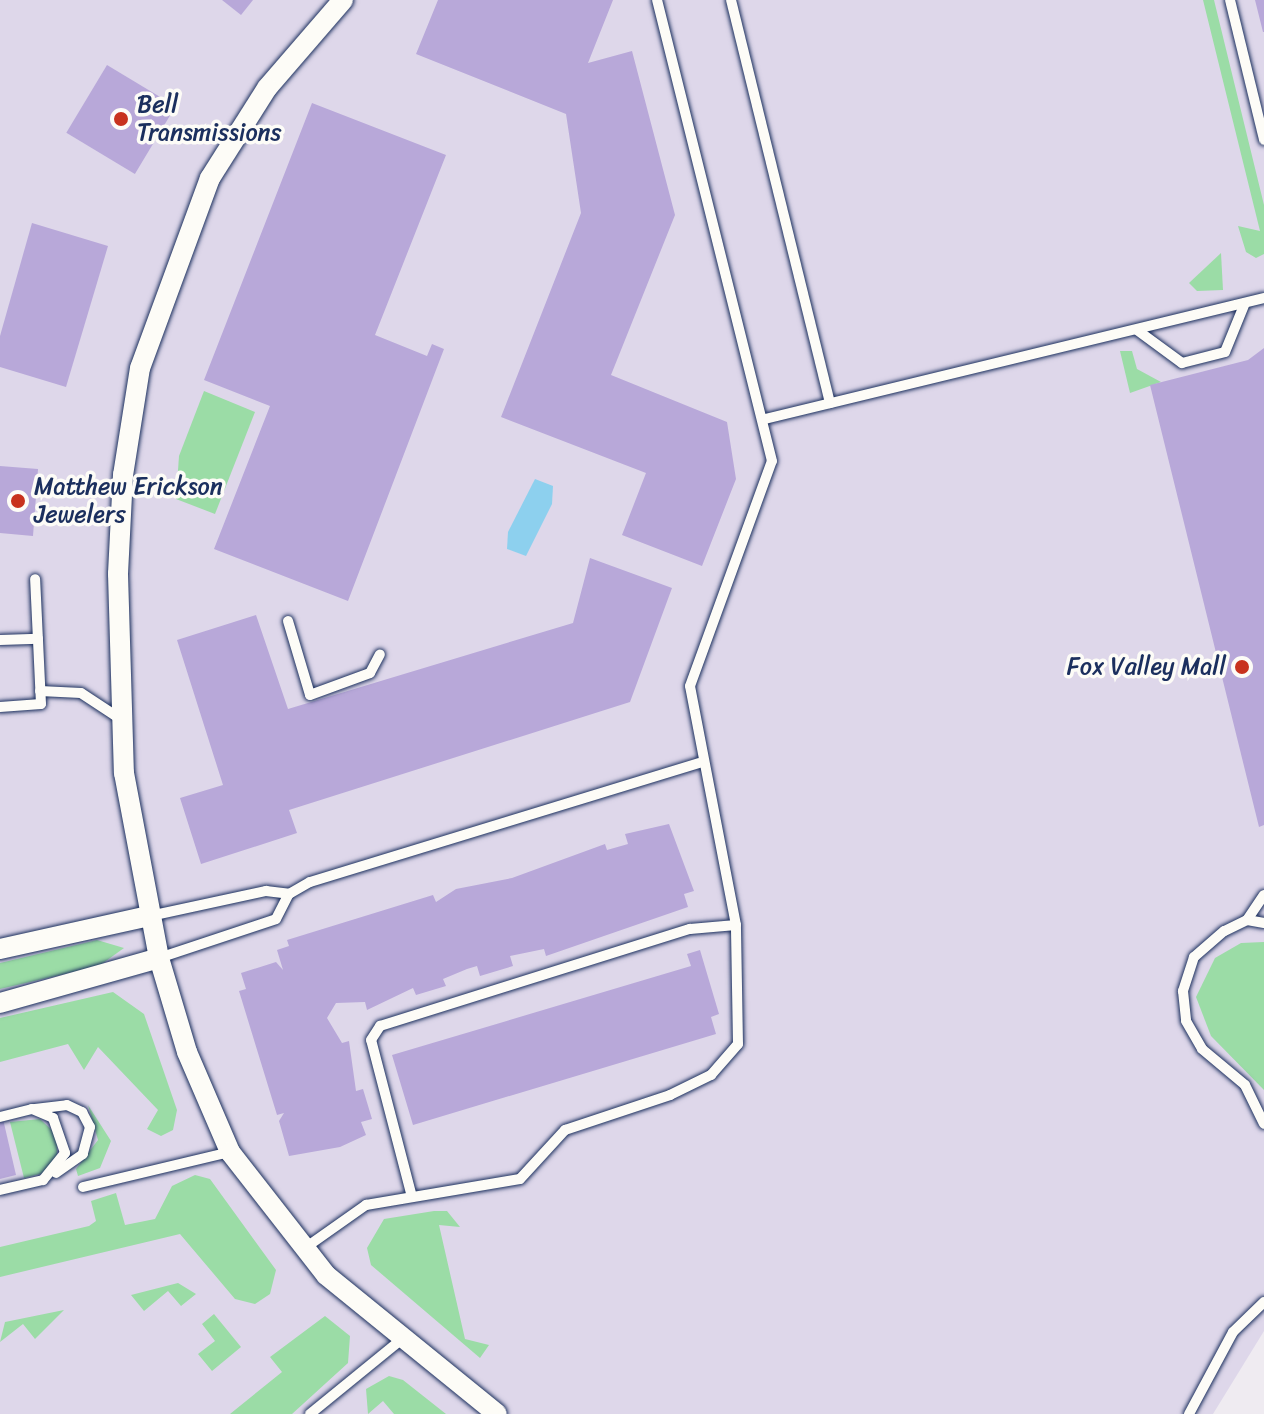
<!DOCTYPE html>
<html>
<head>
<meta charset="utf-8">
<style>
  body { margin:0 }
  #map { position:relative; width:1264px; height:1414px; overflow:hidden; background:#efebf1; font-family:Sriracha,sans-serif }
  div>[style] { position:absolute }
  .built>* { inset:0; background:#ded7ea }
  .green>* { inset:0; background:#9bdca6 }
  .water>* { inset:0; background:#8dd0ee }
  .building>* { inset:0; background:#b8a8d9; transform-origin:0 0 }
  .roads { filter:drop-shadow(0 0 2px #1b2f5e) drop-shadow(0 0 2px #1b2f5e) }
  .service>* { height:10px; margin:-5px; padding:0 5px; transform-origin:5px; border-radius:5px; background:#fdfcf7 }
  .minor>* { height:20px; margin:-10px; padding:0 10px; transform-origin:10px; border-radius:10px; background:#fdfcf7 }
  .dots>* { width:22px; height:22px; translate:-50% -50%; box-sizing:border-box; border:4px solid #fdfcf7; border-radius:50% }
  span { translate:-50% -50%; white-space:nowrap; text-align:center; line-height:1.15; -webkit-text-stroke:7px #fdfcf7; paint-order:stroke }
  .poi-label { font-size:24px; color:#1b2f5e }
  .left { translate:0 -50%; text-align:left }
  .right { translate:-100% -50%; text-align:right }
</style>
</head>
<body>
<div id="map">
  <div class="built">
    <i style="clip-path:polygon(0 0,1264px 0,1264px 1331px,1213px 1414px,0 1414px)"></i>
  </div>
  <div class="green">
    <i style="clip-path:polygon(1203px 0,1214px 0,1264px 205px,1264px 254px,1256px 258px,1246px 252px,1238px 226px,1260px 231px)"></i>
    <i style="clip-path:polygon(1221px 253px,1223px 290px,1197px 291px,1189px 283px)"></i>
    <i style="clip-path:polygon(1120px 351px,1132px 351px,1137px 369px,1161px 382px,1130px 393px)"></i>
    <i style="clip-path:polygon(204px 391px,255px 412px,215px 514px,176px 499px,179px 456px)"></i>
    <i style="clip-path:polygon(97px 940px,124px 948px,99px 966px,0 989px,0 963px)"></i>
    <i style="clip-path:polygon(1264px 942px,1264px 1090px,1211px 1036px,1196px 997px,1215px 958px,1241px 943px)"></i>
    <i style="clip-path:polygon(113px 992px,144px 1014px,177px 1110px,173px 1130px,161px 1136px,147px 1129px,158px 1110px,98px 1047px,84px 1070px,68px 1044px,0 1062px,0 1018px)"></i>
    <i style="clip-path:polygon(88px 1105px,111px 1141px,100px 1168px,78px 1176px,76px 1169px,98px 1140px)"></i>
    <i style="clip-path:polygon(40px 1119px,57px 1135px,57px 1158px,44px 1173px,24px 1178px,10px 1122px)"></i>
    <i style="clip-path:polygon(195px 1175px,210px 1179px,276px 1270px,270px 1294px,255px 1304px,235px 1299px,180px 1234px,0 1277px,0 1247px,89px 1226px,96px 1221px,91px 1201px,116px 1193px,125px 1225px,155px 1219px,172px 1186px)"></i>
    <i style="clip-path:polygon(434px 1211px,447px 1211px,460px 1227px,439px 1225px,465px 1339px,489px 1345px,480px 1358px,371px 1265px,367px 1248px,384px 1219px)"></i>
    <i style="clip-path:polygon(178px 1283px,196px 1294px,181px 1306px,168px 1291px,144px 1311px,131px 1295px)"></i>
    <i style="clip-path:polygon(64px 1310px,35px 1339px,23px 1324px,0 1342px,5px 1322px)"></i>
    <i style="clip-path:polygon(214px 1314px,241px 1347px,212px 1371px,198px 1354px,215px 1341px,202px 1324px)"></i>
    <i style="clip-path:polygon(325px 1316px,350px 1336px,348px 1363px,292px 1414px,230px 1414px,282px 1372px,270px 1357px)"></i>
    <i style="clip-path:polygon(389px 1376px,403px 1380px,446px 1414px,394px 1414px,383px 1401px,368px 1414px,366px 1389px)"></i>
  </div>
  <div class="water">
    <i style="clip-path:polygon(535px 479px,553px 486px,552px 504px,526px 556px,507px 549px,508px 532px)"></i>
  </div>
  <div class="building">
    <i style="clip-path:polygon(222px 0,253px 0,241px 15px)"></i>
    <i style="clip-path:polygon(438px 0,613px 0,588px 63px,632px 51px,675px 215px,611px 375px,727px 422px,736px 479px,702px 566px,622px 535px,646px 473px,501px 417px,581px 213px,566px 114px,416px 54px)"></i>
    <i style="clip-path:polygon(1255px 0,1264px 0,1264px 32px,1263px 32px)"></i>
    <i style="left:107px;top:65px;width:80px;height:79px;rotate:31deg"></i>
    <i style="clip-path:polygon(312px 103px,446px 155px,375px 335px,427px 356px,432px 344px,444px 349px,348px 601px,214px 549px,270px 406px,204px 380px)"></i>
    <i style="clip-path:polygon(32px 223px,108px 246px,66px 387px,0 367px,0 336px)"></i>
    <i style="clip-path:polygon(1264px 348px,1264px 825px,1259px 827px,1150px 385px,1248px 360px)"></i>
    <i style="clip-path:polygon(0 466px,38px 469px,33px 536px,0 533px)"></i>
    <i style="clip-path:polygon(590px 558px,672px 588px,630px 702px,289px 810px,297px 833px,201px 864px,180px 798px,223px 785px,177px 640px,256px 615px,288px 709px,573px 623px)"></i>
    <i style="clip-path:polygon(669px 824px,694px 891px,684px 894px,688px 907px,546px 956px,544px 949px,510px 956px,513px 966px,480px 976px,477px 966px,467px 969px,443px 979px,446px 986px,416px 995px,413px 988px,367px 1010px,365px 1002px,336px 1003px,327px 1018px,342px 1043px,349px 1041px,356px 1091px,363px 1089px,372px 1119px,361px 1122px,366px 1135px,340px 1147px,289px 1156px,279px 1121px,284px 1113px,277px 1115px,239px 991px,246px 989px,241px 973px,276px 962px,283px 970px,277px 950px,289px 946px,287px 940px,433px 895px,436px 902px,456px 889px,512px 878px,605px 844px,607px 850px,628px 844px,625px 834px)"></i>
    <i style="clip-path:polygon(700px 950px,719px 1014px,711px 1017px,716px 1034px,413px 1125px,392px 1055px,691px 966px,687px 954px)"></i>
    <i style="clip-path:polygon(3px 1119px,16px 1175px,0 1179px,0 1120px)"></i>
  </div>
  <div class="roads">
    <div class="service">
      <i style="left:731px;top:0;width:415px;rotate:76.2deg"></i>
      <i style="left:1230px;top:0;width:144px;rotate:76.3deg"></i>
      <i style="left:1137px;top:330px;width:56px;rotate:36.3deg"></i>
      <i style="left:1182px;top:363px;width:44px;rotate:-14.3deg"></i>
      <i style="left:1225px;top:352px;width:53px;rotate:-67.8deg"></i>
      <i style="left:765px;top:419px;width:513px;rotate:-13.63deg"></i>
      <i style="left:288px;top:621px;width:77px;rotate:73.4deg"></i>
      <i style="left:310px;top:695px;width:64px;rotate:-20.1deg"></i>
      <i style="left:370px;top:673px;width:21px;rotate:-62deg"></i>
      <i style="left:0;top:640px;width:38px;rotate:-2deg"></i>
      <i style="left:40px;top:691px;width:41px;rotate:2.8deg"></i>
      <i style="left:81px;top:693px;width:45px;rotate:33.3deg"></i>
      <i style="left:0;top:707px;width:41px;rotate:-4.2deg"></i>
      <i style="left:41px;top:704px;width:125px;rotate:-92.7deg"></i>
      <i style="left:150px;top:916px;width:119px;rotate:-12.2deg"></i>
      <i style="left:266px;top:891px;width:23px;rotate:7deg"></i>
      <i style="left:1247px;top:920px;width:30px;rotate:-56deg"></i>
      <i style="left:1264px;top:923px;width:17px;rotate:-170deg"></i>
      <i style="left:1247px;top:920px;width:25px;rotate:154deg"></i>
      <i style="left:1224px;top:931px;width:40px;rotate:139deg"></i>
      <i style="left:1194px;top:957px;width:36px;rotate:108deg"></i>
      <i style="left:1183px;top:991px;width:30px;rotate:84deg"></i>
      <i style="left:1186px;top:1021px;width:32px;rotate:60deg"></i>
      <i style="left:1202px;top:1049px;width:56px;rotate:39.9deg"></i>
      <i style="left:1245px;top:1085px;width:43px;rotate:64deg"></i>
      <i style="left:159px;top:958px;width:123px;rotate:-18.4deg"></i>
      <i style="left:276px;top:919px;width:28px;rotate:-63deg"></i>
      <i style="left:289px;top:894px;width:24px;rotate:-30deg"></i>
      <i style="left:310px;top:882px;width:407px;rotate:-17deg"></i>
      <i style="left:35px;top:1109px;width:32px;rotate:-7deg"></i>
      <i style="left:67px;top:1105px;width:17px;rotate:25deg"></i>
      <i style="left:82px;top:1112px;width:17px;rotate:62deg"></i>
      <i style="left:90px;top:1127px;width:28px;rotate:105deg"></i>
      <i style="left:83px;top:1154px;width:33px;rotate:145deg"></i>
      <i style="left:0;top:1117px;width:33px;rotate:-14deg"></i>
      <i style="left:32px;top:1109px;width:23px;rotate:23deg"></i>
      <i style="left:53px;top:1118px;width:37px;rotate:71deg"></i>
      <i style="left:65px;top:1153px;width:35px;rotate:129deg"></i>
      <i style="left:43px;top:1180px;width:44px;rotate:166.9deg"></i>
      <i style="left:83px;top:1187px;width:151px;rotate:-13.4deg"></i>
      <i style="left:412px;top:1197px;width:162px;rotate:-104.6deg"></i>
      <i style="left:371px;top:1040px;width:17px;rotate:-57deg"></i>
      <i style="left:380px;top:1026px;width:325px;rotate:-17.4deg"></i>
      <i style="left:690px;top:929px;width:46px;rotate:-5deg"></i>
      <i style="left:305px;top:1248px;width:75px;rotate:-35.2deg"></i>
      <i style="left:366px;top:1205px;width:156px;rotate:-9.6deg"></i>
      <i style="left:520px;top:1179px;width:67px;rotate:-47.4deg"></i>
      <i style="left:565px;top:1130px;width:111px;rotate:-18.4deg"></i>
      <i style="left:670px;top:1095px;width:46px;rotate:-26deg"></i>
      <i style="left:711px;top:1075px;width:41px;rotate:-48.9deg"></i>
      <i style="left:738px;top:1044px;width:119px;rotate:-91deg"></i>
      <i style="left:736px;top:925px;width:243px;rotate:-100.9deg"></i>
      <i style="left:690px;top:686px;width:239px;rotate:-70deg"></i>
      <i style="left:772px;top:461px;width:475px;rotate:-104deg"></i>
      <i style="left:310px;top:1414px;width:119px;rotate:-39.2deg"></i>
      <i style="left:1189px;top:1414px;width:93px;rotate:-61.8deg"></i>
      <i style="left:1233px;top:1332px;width:43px;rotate:-44.1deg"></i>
    </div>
    <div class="minor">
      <i style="left:343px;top:0;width:116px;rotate:130.8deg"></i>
      <i style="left:267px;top:88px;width:107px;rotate:122.3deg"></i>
      <i style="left:210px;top:178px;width:202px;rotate:110.2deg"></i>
      <i style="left:140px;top:368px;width:108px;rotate:99deg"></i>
      <i style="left:123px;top:475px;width:99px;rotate:92.9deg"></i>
      <i style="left:118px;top:574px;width:199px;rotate:88.3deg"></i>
      <i style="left:124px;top:773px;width:188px;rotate:79.3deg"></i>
      <i style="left:159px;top:958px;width:98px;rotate:73.4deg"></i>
      <i style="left:187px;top:1052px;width:109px;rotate:66.7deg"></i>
      <i style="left:230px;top:1152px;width:156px;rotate:52deg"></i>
      <i style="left:326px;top:1275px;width:220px;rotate:39.1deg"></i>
      <i style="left:0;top:949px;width:153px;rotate:-12.5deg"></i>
      <i style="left:0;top:1003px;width:165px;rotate:-15.8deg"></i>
    </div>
  </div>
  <div class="dots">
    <i style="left:121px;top:119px;background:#c8321e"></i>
    <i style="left:18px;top:501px;background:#c8321e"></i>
    <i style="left:1242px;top:667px;background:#c8321e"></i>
  </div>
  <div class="poi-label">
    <span class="left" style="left:137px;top:119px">Bell<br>Transmissions</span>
    <span class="left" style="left:34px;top:501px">Matthew Erickson<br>Jewelers</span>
    <span class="right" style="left:1226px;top:667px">Fox Valley Mall</span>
  </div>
</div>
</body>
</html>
